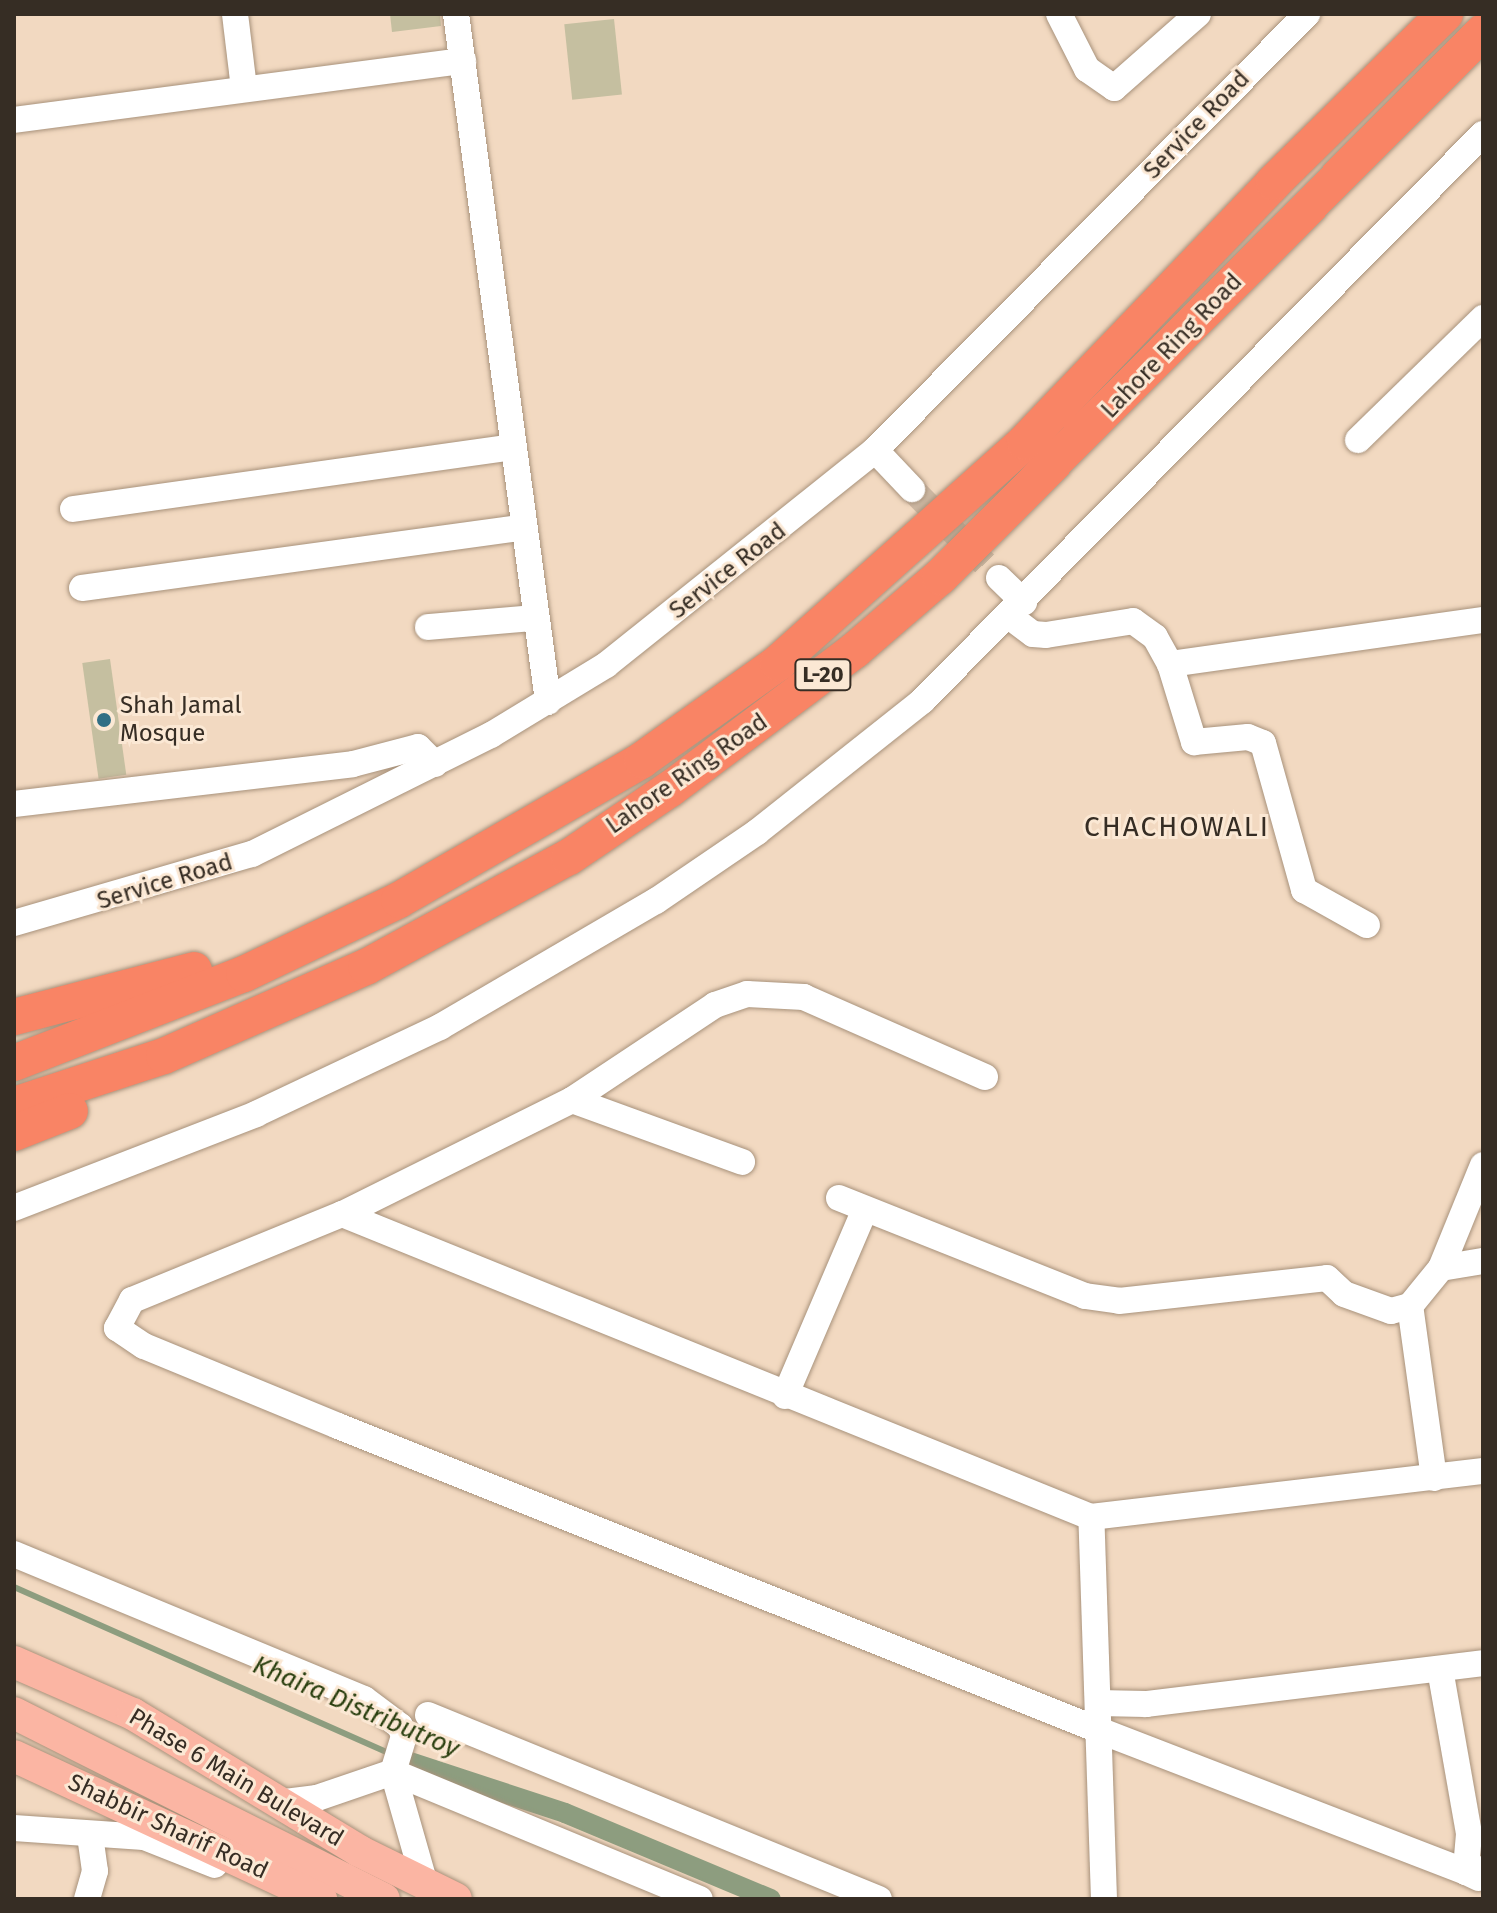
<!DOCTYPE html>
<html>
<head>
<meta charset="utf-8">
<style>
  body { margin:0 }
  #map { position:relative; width:1497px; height:1913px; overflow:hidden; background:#f2d9c1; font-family:"Fira Sans",sans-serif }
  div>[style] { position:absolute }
  .stream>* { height:6px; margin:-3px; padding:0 3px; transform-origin:3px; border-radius:3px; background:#8d9d7f }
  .canal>* { height:20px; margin:-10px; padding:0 10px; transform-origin:10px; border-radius:10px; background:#8d9d7f }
  .building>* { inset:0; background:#c5bfa0; transform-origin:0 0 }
  .minor-tunnel>* { height:26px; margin-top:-13px; transform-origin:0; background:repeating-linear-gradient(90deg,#ccb7a2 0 26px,transparent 0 39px) }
  .roads { filter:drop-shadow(0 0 2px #a8927b) drop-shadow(0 0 2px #a8927b) }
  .minor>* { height:26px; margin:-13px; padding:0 13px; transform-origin:13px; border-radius:13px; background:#fff }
  .major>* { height:32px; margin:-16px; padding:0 16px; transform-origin:16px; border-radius:16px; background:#fbb5a3 }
  .highway>* { height:36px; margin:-18px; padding:0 18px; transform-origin:18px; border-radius:18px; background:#f98465 }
  .dots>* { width:22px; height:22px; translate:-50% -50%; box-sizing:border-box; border:4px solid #fbe8d4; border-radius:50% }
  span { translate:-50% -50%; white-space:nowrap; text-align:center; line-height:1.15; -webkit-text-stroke:6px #fbe8d4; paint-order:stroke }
  .shield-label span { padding:2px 6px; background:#fbe8d4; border:2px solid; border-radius:6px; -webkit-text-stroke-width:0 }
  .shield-label { font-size:22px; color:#362d24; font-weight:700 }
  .street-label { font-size:24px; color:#362d24 }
  .poi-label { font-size:24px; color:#362d24 }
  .left { translate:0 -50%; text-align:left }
  .water-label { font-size:26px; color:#2a3f0f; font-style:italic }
  .quarter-label { font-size:28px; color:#362d24; letter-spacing:2px }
  .frame { position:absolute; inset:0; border:16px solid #362d24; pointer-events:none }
</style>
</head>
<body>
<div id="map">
  <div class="stream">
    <i style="left:14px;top:1587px;width:411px;rotate:23.9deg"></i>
  </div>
  <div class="canal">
    <i style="left:404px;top:1760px;width:169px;rotate:18.2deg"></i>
    <i style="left:565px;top:1813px;width:223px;rotate:22.7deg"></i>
  </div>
  <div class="building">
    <i style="clip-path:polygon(390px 14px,440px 14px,441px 26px,392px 32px)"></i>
    <i style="left:614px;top:19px;width:76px;height:50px;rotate:84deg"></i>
    <i style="left:110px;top:659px;width:117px;height:28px;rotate:82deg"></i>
  </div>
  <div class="minor-tunnel">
    <i style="left:912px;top:489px;width:124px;rotate:45.7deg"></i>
  </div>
  <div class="roads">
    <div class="minor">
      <i style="left:235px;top:14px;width:75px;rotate:83.1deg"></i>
      <i style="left:456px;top:14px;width:694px;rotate:82.38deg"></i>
      <i style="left:1059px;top:14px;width:62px;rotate:63deg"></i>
      <i style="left:1087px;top:69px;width:33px;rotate:35deg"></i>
      <i style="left:1114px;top:88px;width:112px;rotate:-41.4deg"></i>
      <i style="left:14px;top:120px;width:453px;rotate:-7.5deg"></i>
      <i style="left:1358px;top:440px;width:175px;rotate:-44.3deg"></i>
      <i style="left:875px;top:450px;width:54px;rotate:46.5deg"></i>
      <i style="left:73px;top:509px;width:444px;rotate:-8deg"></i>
      <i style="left:999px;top:578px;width:35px;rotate:44deg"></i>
      <i style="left:82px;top:588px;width:444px;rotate:-7.8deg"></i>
      <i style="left:1009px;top:616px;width:30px;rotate:37deg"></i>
      <i style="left:1033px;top:634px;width:13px;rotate:4deg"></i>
      <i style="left:1046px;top:635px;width:88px;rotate:-9.1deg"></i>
      <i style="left:1133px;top:621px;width:27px;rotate:36deg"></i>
      <i style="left:1155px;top:637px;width:31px;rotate:61deg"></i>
      <i style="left:1170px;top:664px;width:316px;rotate:-8deg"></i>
      <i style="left:428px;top:627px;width:106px;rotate:-4.9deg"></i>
      <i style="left:1170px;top:664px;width:82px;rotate:72.9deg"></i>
      <i style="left:1194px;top:742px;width:54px;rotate:-5.3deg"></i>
      <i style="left:1248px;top:737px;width:16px;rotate:22deg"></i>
      <i style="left:1263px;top:743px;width:153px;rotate:74.4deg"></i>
      <i style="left:1304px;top:890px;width:72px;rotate:29.1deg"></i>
      <i style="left:14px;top:804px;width:341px;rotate:-6.7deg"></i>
      <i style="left:353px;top:764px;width:67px;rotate:-14.7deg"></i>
      <i style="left:418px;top:747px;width:24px;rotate:45deg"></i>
      <i style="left:14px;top:923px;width:248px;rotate:-16.2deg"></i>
      <i style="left:252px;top:854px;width:267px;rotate:-26.5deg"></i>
      <i style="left:491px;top:735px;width:135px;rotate:-31.3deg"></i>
      <i style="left:606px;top:665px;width:344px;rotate:-38.6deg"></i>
      <i style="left:875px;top:450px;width:614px;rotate:-45.26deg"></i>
      <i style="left:985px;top:1077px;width:198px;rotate:-156.2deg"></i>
      <i style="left:804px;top:997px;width:57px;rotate:-177deg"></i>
      <i style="left:747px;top:994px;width:34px;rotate:161deg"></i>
      <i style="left:715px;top:1005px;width:172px;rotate:146.4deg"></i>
      <i style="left:572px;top:1100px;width:257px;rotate:153.6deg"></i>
      <i style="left:342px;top:1214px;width:227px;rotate:157.7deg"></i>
      <i style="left:132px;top:1300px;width:32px;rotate:118deg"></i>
      <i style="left:117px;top:1328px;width:32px;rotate:34deg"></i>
      <i style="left:144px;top:1346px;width:210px;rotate:22.4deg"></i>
      <i style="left:338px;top:1426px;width:822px;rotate:21.79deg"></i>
      <i style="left:1101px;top:1731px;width:391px;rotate:21.1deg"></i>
      <i style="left:1466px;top:1872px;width:17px;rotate:-10deg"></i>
      <i style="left:572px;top:1100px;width:181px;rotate:20deg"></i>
      <i style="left:839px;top:1198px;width:265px;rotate:21.7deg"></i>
      <i style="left:1085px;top:1296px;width:34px;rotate:8deg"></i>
      <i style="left:1119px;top:1301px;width:209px;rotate:-6.3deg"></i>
      <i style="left:1327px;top:1278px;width:23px;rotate:43deg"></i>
      <i style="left:1344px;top:1294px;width:50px;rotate:19.9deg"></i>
      <i style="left:1391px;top:1311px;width:20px;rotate:-15deg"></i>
      <i style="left:14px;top:1208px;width:260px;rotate:-21.2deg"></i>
      <i style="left:256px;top:1114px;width:204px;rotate:-25.3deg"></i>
      <i style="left:440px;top:1027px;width:250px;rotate:-30.3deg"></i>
      <i style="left:656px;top:901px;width:122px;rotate:-34.3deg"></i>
      <i style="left:757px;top:832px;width:211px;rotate:-38.4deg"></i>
      <i style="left:922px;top:701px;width:798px;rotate:-45.3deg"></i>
      <i style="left:342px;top:1214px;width:808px;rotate:22.03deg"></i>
      <i style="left:1441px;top:1268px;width:111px;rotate:-67.8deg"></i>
      <i style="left:785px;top:1396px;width:203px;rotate:-66.8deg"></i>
      <i style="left:1434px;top:1478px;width:174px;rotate:-97.9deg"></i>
      <i style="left:1410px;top:1306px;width:49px;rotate:-50.8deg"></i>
      <i style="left:1441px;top:1268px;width:43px;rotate:-9.5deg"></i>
      <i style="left:14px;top:1554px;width:379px;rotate:22.5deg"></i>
      <i style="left:364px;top:1699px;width:45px;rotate:36.9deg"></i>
      <i style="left:400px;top:1726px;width:11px;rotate:68deg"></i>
      <i style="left:404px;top:1736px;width:38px;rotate:107deg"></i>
      <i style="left:393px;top:1772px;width:80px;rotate:161.1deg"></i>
      <i style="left:317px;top:1798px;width:40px;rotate:172.9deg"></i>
      <i style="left:1440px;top:1669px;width:168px;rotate:80deg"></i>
      <i style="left:1469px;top:1834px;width:38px;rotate:95deg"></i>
      <i style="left:1466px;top:1872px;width:14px;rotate:25deg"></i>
      <i style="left:1098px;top:1703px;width:48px;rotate:1.2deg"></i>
      <i style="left:1146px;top:1704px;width:339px;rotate:-6.9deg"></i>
      <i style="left:428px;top:1715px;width:487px;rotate:22.2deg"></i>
      <i style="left:393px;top:1772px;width:332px;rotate:22.5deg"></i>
      <i style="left:393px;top:1772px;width:113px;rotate:74.1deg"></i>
      <i style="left:14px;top:1828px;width:130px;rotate:4deg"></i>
      <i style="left:144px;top:1837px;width:76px;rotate:21.5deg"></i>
      <i style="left:87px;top:1899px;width:29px;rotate:-74deg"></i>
      <i style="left:95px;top:1871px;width:37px;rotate:-98deg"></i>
      <i style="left:1104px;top:1899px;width:382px;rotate:-91.9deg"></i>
      <i style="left:1091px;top:1517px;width:395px;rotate:-6.7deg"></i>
    </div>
    <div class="major">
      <i style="left:14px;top:1662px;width:130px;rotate:23.6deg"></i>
      <i style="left:133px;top:1714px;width:264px;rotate:31.2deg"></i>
      <i style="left:359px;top:1851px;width:108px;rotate:26.3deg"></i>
      <i style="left:14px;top:1713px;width:414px;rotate:26.7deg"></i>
      <i style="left:14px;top:1756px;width:339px;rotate:25deg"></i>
    </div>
    <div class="highway">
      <i style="left:14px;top:1017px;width:186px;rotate:-14.6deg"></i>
      <i style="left:14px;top:1063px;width:247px;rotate:-21.2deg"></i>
      <i style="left:244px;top:974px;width:172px;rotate:-25.5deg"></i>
      <i style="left:399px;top:900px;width:280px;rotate:-29.9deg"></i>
      <i style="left:642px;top:760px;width:167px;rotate:-35.5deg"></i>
      <i style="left:778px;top:663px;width:331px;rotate:-41.8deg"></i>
      <i style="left:1025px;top:442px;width:360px;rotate:-46.2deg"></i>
      <i style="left:1274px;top:182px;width:240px;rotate:-44.5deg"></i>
      <i style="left:14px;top:1105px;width:158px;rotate:-18.1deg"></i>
      <i style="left:164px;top:1056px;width:221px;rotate:-23.8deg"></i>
      <i style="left:366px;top:967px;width:231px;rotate:-28.5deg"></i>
      <i style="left:569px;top:857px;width:122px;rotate:-34deg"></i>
      <i style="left:670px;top:789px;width:231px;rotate:-36.9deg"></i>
      <i style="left:855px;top:650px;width:112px;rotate:-40.7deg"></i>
      <i style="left:940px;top:577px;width:769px;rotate:-45.11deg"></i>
      <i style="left:14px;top:1133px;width:60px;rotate:-21.4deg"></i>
    </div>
  </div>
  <div class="dots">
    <i style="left:104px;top:720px;background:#316f85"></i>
  </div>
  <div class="shield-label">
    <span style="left:823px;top:675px">L-20</span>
  </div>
  <div class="street-label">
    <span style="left:1197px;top:125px;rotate:-46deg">Service Road</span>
    <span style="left:1172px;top:346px;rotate:-46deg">Lahore Ring Road</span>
    <span style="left:728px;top:571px;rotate:-38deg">Service Road</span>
    <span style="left:687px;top:774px;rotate:-35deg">Lahore Ring Road</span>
    <span style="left:165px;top:882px;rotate:-17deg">Service Road</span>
    <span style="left:236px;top:1778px;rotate:31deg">Phase 6 Main Bulevard</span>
    <span style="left:168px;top:1827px;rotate:25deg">Shabbir Sharif Road</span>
  </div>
  <div class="poi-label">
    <span class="left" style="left:120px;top:720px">Shah Jamal<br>Mosque</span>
  </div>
  <div class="water-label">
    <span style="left:356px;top:1707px;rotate:23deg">Khaira Distributroy</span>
  </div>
  <div class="quarter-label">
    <span style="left:1177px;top:827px">CHACHOWALI</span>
  </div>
  <div class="frame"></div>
</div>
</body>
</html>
